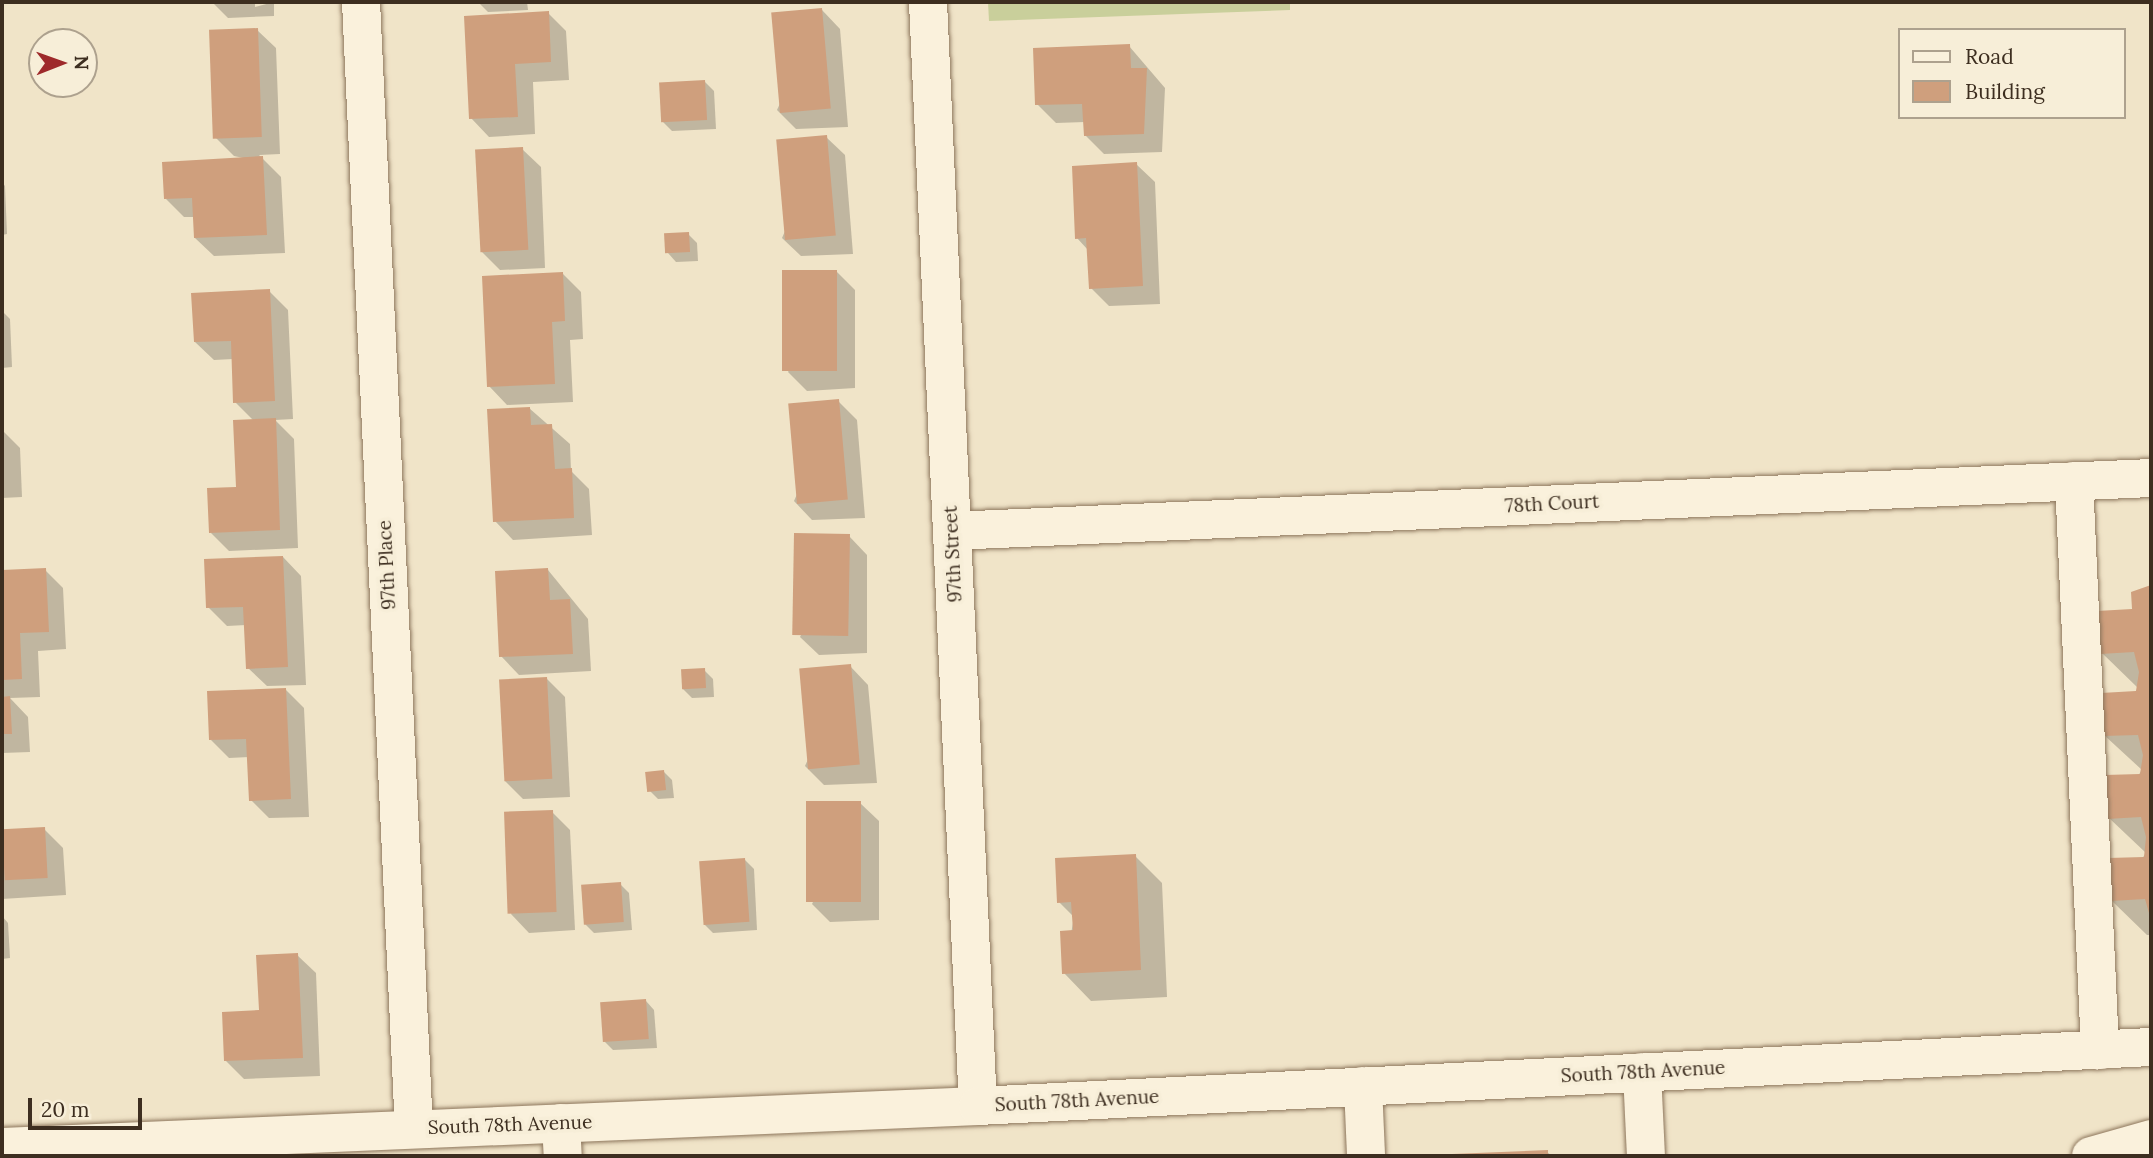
<!DOCTYPE html>
<html>
<head>
<meta charset="utf-8">
<style>
  body { margin:0 }
  #map { position:relative; width:2153px; height:1158px; overflow:hidden; background:#f0e4c8; font-family:Lora,serif }
  div>[style] { position:absolute }
  .green>* { inset:0; background:#c9cf9b }
  .shadow>* { inset:0; background:#0003 }
  .building>* { inset:0; background:#cf9f7d; transform-origin:0 0 }
  .roads { filter:drop-shadow(0 0 2px #8d765c) drop-shadow(0 0 2px #8d765c) }
  .minor>* { height:38px; margin:-19px; padding:0 19px; transform-origin:19px; border-radius:19px; background:#faf1dc }
  span { translate:-50% -50%; white-space:nowrap; text-align:center; line-height:1.15; -webkit-text-stroke:7px #f7eed8; paint-order:stroke }
  .street-label { font-size:19px; color:#3d2e20 }
  .frame { position:absolute; inset:0; border:4px solid #3d2e20; pointer-events:none }
  .legend { position:absolute; left:1898px; top:28px; width:228px; height:91px; box-sizing:border-box; background:#f7eed8; border:2px solid #ada18e; margin:0; padding:9px 12px; list-style:none; font-size:21px; color:#3d2e20 }
  .legend li { display:flex; align-items:center; gap:14px; height:35px }
  .legend b { width:35px; border:2px solid #ada18e }
  .north { position:absolute; left:28px; top:28px; width:70px; height:70px; box-sizing:border-box; background:#f7eed8; border:2px solid #ada18e; border-radius:50%; rotate:89deg; font-size:19px; font-weight:700; line-height:28px; text-align:center; color:#3d2e20 }
  .north::after { content:''; display:block; margin:auto; width:24px; height:32px; background:#9e2a2b; clip-path:polygon(50% 0,100% 100%,50% 72%,0 100%) }
  .scale { position:absolute; left:28px; top:1098px; width:114px; height:32px; box-sizing:border-box; border:4px solid #3d2e20; border-top:0; padding-left:9px; font-size:21px; line-height:24px; white-space:nowrap; color:#3d2e20; -webkit-text-stroke:5px #f7eed8; paint-order:stroke }
</style>
</head>
<body>
<div id="map">
  <div class="green">
    <i style="clip-path:polygon(988px 2px,1290px 2px,1290px 10px,989px 21px)"></i>
  </div>
  <div class="shadow">
    <i style="clip-path:polygon(212px 2px,255px 2px,255px 7px,274px 2px,274px 16px,228px 18px)"></i>
    <i style="clip-path:polygon(478px 2px,527px 2px,528px 10px,488px 12px)"></i>
    <i style="clip-path:polygon(822px 10px,840px 29px,848px 127px,796px 129px,777px 110px)"></i>
    <i style="clip-path:polygon(548px 13px,566px 31px,569px 80px,533px 82px,535px 134px,489px 137px,471px 118px)"></i>
    <i style="clip-path:polygon(257px 30px,276px 48px,280px 154px,259px 155px,281px 177px,285px 253px,214px 256px,195px 238px,194px 217px,184px 217px,166px 199px,248px 159px,234px 156px,216px 138px)"></i>
    <i style="clip-path:polygon(1129px 46px,1165px 88px,1162px 152px,1104px 154px,1085px 135px,1085px 122px,1056px 123px,1037px 104px)"></i>
    <i style="clip-path:polygon(705px 82px,714px 91px,716px 129px,672px 131px,663px 122px)"></i>
    <i style="clip-path:polygon(826px 137px,845px 155px,853px 254px,801px 256px,782px 238px)"></i>
    <i style="clip-path:polygon(522px 149px,541px 167px,545px 268px,500px 270px,481px 251px)"></i>
    <i style="clip-path:polygon(1136px 164px,1155px 182px,1160px 304px,1109px 306px,1091px 288px,1088px 250px,1077px 238px)"></i>
    <i style="clip-path:polygon(2px 182px,5px 186px,7px 234px,2px 235px)"></i>
    <i style="clip-path:polygon(688px 234px,697px 243px,698px 261px,676px 262px,668px 253px)"></i>
    <i style="clip-path:polygon(837px 272px,855px 290px,855px 388px,807px 391px,788px 372px)"></i>
    <i style="clip-path:polygon(563px 274px,581px 292px,583px 339px,570px 340px,573px 402px,507px 405px,489px 386px)"></i>
    <i style="clip-path:polygon(269px 291px,288px 310px,293px 419px,275px 420px,294px 439px,298px 548px,229px 551px,211px 533px,238px 489px,254px 421px,235px 402px,233px 359px,214px 360px,195px 342px)"></i>
    <i style="clip-path:polygon(2px 311px,10px 319px,12px 367px,2px 368px)"></i>
    <i style="clip-path:polygon(838px 401px,857px 420px,865px 518px,812px 520px,794px 501px)"></i>
    <i style="clip-path:polygon(529px 408px,570px 444px,571px 471px,589px 489px,592px 535px,513px 540px,495px 521px)"></i>
    <i style="clip-path:polygon(2px 430px,20px 448px,22px 497px,2px 498px)"></i>
    <i style="clip-path:polygon(849px 536px,867px 555px,867px 653px,819px 655px,800px 637px)"></i>
    <i style="clip-path:polygon(283px 557px,301px 576px,306px 685px,267px 686px,248px 668px,246px 625px,227px 626px,208px 607px)"></i>
    <i style="clip-path:polygon(45px 570px,63px 588px,66px 649px,38px 651px,40px 697px,10px 698px,28px 717px,30px 752px,2px 753px,2px 572px)"></i>
    <i style="clip-path:polygon(548px 570px,588px 619px,591px 671px,519px 675px,501px 656px)"></i>
    <i style="clip-path:polygon(2151px 587px,2151px 935px,2147px 935px,2112px 901px,2146px 853px,2109px 818px,2142px 770px,2104px 735px,2138px 688px,2102px 653px,2134px 611px,2133px 592px)"></i>
    <i style="clip-path:polygon(850px 666px,868px 685px,877px 783px,824px 785px,805px 766px)"></i>
    <i style="clip-path:polygon(704px 670px,713px 679px,714px 697px,692px 698px,683px 689px)"></i>
    <i style="clip-path:polygon(546px 678px,565px 697px,570px 797px,523px 799px,505px 781px)"></i>
    <i style="clip-path:polygon(286px 690px,304px 708px,309px 817px,269px 818px,251px 800px,249px 757px,229px 758px,211px 740px)"></i>
    <i style="clip-path:polygon(663px 771px,672px 780px,674px 798px,658px 799px,649px 790px)"></i>
    <i style="clip-path:polygon(860px 803px,879px 821px,879px 920px,830px 922px,812px 904px)"></i>
    <i style="clip-path:polygon(552px 812px,570px 830px,575px 930px,529px 933px,511px 914px)"></i>
    <i style="clip-path:polygon(44px 829px,63px 848px,66px 895px,2px 899px,2px 831px)"></i>
    <i style="clip-path:polygon(1135px 856px,1162px 883px,1167px 997px,1091px 1001px,1064px 973px,1074px 917px,1059px 902px)"></i>
    <i style="clip-path:polygon(745px 860px,754px 869px,757px 930px,713px 933px,704px 924px)"></i>
    <i style="clip-path:polygon(620px 884px,629px 893px,632px 930px,594px 933px,585px 924px)"></i>
    <i style="clip-path:polygon(2px 916px,8px 923px,10px 958px,2px 959px)"></i>
    <i style="clip-path:polygon(297px 955px,316px 973px,320px 1076px,244px 1079px,225px 1060px)"></i>
    <i style="clip-path:polygon(646px 1001px,654px 1010px,657px 1048px,613px 1050px,604px 1041px)"></i>
    <i style="clip-path:polygon(1547px 1152px,1552px 1156px,1442px 1156px)"></i>
  </div>
  <div class="building">
    <i style="left:822px;top:8px;width:101px;height:51px;rotate:85deg"></i>
    <i style="clip-path:polygon(549px 11px,551px 62px,515px 64px,518px 117px,469px 119px,464px 16px)"></i>
    <i style="left:258px;top:28px;width:109px;height:49px;rotate:88deg"></i>
    <i style="clip-path:polygon(1130px 44px,1131px 68px,1147px 68px,1144px 134px,1084px 136px,1082px 104px,1035px 105px,1033px 48px)"></i>
    <i style="left:705px;top:80px;width:40px;height:46px;rotate:87deg"></i>
    <i style="left:827px;top:135px;width:101px;height:51px;rotate:85deg"></i>
    <i style="left:523px;top:147px;width:103px;height:48px;rotate:87deg"></i>
    <i style="clip-path:polygon(263px 156px,267px 235px,194px 238px,192px 198px,164px 199px,162px 162px)"></i>
    <i style="clip-path:polygon(1137px 162px,1143px 286px,1089px 289px,1086px 238px,1075px 239px,1072px 166px)"></i>
    <i style="left:689px;top:232px;width:20px;height:25px;rotate:87deg"></i>
    <i style="left:837px;top:270px;width:101px;height:55px;rotate:90deg"></i>
    <i style="clip-path:polygon(563px 272px,565px 321px,552px 322px,555px 384px,487px 387px,482px 276px)"></i>
    <i style="clip-path:polygon(270px 289px,275px 401px,233px 403px,231px 341px,194px 342px,191px 293px)"></i>
    <i style="left:839px;top:399px;width:101px;height:51px;rotate:85deg"></i>
    <i style="clip-path:polygon(530px 407px,531px 425px,552px 424px,555px 469px,572px 468px,574px 518px,493px 522px,487px 409px)"></i>
    <i style="clip-path:polygon(276px 418px,280px 530px,209px 533px,207px 488px,236px 487px,233px 420px)"></i>
    <i style="left:850px;top:534px;width:102px;height:56px;rotate:91deg"></i>
    <i style="clip-path:polygon(283px 556px,288px 667px,246px 669px,243px 607px,206px 608px,204px 559px)"></i>
    <i style="clip-path:polygon(46px 568px,49px 632px,20px 633px,22px 679px,2px 680px,2px 570px)"></i>
    <i style="clip-path:polygon(548px 568px,550px 600px,570px 599px,573px 654px,499px 657px,495px 571px)"></i>
    <i style="clip-path:polygon(2151px 585px,2151px 920px,2145px 899px,2111px 901px,2108px 858px,2144px 857px,2146px 837px,2141px 817px,2107px 819px,2105px 775px,2140px 774px,2143px 755px,2138px 735px,2103px 736px,2101px 693px,2136px 691px,2139px 672px,2134px 652px,2100px 654px,2097px 611px,2132px 609px,2131px 592px)"></i>
    <i style="left:851px;top:664px;width:101px;height:52px;rotate:85deg"></i>
    <i style="left:705px;top:668px;width:20px;height:24px;rotate:87deg"></i>
    <i style="left:547px;top:677px;width:102px;height:48px;rotate:87deg"></i>
    <i style="clip-path:polygon(286px 688px,291px 799px,249px 801px,246px 739px,209px 740px,207px 691px)"></i>
    <i style="clip-path:polygon(10px 696px,12px 734px,2px 734px,2px 697px)"></i>
    <i style="left:664px;top:770px;width:20px;height:19px;rotate:84deg"></i>
    <i style="left:861px;top:801px;width:101px;height:55px;rotate:90deg"></i>
    <i style="left:553px;top:810px;width:102px;height:49px;rotate:88deg"></i>
    <i style="left:45px;top:827px;width:51px;height:43px;rotate:87deg"></i>
    <i style="clip-path:polygon(1136px 854px,1141px 970px,1062px 974px,1060px 931px,1073px 930px,1071px 902px,1057px 903px,1055px 858px)"></i>
    <i style="left:745px;top:858px;width:64px;height:46px;rotate:86deg"></i>
    <i style="left:621px;top:882px;width:40px;height:40px;rotate:86deg"></i>
    <i style="clip-path:polygon(298px 953px,303px 1058px,224px 1061px,222px 1012px,259px 1010px,256px 955px)"></i>
    <i style="left:646px;top:999px;width:40px;height:46px;rotate:86deg"></i>
    <i style="clip-path:polygon(1548px 1150px,1548px 1156px,1452px 1156px,1452px 1154px)"></i>
  </div>
  <div class="roads">
    <div class="minor">
      <i style="left:361px;top:2px;width:1127px;rotate:87.31deg"></i>
      <i style="left:928px;top:2px;width:1105px;rotate:87.41deg"></i>
      <i style="left:2074px;top:481px;width:570px;rotate:87.38deg"></i>
      <i style="left:952px;top:531px;width:1200px;rotate:-2.53deg"></i>
      <i style="left:1642px;top:1072px;width:84px;rotate:87.3deg"></i>
      <i style="left:1363px;top:1086px;width:70px;rotate:87.5deg"></i>
      <i style="left:561px;top:1123px;width:33px;rotate:87deg"></i>
      <i style="left:2px;top:1147px;width:977px;rotate:-2.41deg"></i>
      <i style="left:978px;top:1106px;width:1174px;rotate:-2.88deg"></i>
      <i style="left:2091px;top:1156px;width:62px;rotate:-15.8deg"></i>
    </div>
  </div>
  <div class="street-label">
    <span style="left:1552px;top:504px;rotate:-3deg">78th Court</span>
    <span style="left:953px;top:554px;rotate:-93deg">97th Street</span>
    <span style="left:387px;top:565px;rotate:-93deg">97th Place</span>
    <span style="left:1643px;top:1072px;rotate:-3deg">South 78th Avenue</span>
    <span style="left:1077px;top:1101px;rotate:-3deg">South 78th Avenue</span>
    <span style="left:510px;top:1125px;rotate:-2deg">South 78th Avenue</span>
  </div>
  <div class="frame"></div>
  <ul class="legend">
  <li><b style="height:9px;background:#faf1dc"></b>Road</li>
  <li><b style="height:19px;background:#cf9f7d"></b>Building</li>
  </ul>
  <div class="north">N</div>
  <div class="scale">20 m</div>
</div>
</body>
</html>
